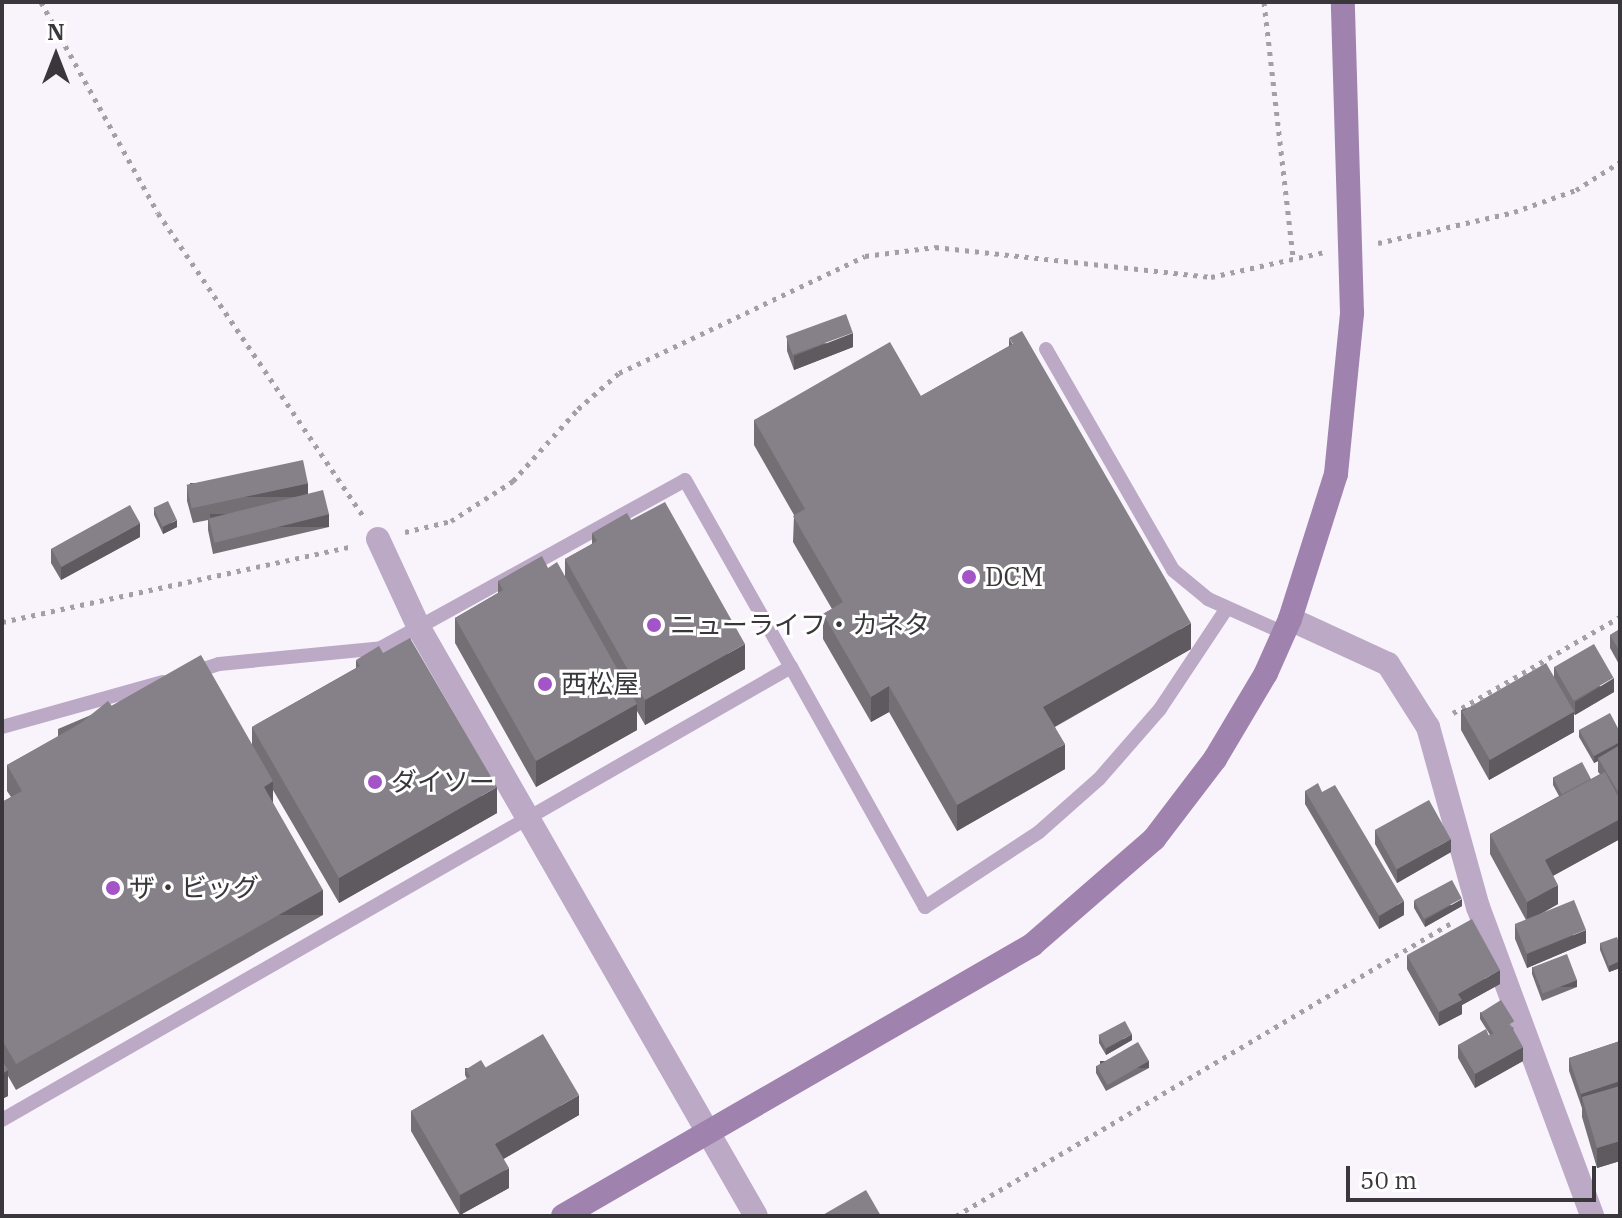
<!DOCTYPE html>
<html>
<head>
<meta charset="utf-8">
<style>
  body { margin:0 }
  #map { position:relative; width:1622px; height:1218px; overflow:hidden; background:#f9f4fc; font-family:"IBM Plex Serif","Noto Sans JP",serif }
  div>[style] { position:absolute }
  .path>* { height:5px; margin-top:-2.5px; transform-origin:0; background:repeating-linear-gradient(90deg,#a29fa5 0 4px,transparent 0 10px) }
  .lane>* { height:14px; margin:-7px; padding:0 7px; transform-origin:7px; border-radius:7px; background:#bca9c6 }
  .street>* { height:24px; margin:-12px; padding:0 12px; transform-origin:12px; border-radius:12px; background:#bca9c6 }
  .secondary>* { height:24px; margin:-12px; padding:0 12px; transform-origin:12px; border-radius:12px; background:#9f83ae }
  .wall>* { inset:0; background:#736f75 }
  .shaded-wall>* { inset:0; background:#5e5a5f; transform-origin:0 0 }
  .building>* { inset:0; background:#868188; transform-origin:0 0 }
  .dots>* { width:22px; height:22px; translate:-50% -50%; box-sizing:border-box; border:4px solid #fff; border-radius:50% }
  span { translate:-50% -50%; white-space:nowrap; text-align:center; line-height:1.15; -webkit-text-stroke:6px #fff; paint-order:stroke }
  .poi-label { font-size:26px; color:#39373b }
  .left { translate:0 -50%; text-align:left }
  .frame { position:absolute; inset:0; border:4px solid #39373b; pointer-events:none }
  .north { position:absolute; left:16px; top:16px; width:80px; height:80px; -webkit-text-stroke:6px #fff; paint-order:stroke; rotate:0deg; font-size:22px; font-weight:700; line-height:32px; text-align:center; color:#39373b }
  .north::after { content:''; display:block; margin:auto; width:28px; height:36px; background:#39373b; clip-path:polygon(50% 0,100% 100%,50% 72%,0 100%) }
  .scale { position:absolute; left:1346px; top:1166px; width:250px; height:36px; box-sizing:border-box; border:4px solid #39373b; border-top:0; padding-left:10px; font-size:24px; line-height:28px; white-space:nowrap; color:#39373b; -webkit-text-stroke:6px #fff; paint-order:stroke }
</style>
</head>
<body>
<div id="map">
  <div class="path">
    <i style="left:41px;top:2px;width:241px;rotate:61deg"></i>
    <i style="left:158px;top:213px;width:366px;rotate:55.9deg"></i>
    <i style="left:1264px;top:2px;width:258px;rotate:83.5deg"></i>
    <i style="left:1378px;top:243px;width:139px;rotate:-12.8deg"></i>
    <i style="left:1514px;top:212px;width:66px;rotate:-19.5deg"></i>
    <i style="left:1576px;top:190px;width:52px;rotate:-32.5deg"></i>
    <i style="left:405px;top:532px;width:47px;rotate:-13.4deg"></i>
    <i style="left:451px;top:521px;width:74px;rotate:-32.8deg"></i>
    <i style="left:513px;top:481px;width:97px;rotate:-47.9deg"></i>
    <i style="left:578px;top:409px;width:55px;rotate:-41.3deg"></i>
    <i style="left:619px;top:373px;width:272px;rotate:-25.4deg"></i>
    <i style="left:865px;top:256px;width:71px;rotate:-7.3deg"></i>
    <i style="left:935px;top:247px;width:278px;rotate:6.2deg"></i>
    <i style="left:1211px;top:277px;width:117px;rotate:-12.4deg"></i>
    <i style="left:2px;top:622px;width:359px;rotate:-12.2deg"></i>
    <i style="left:1453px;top:713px;width:193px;rotate:-29.9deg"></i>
    <i style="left:956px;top:1216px;width:577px;rotate:-30.61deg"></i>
  </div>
  <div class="lane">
    <i style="left:1046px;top:349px;width:255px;rotate:60.1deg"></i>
    <i style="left:1173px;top:570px;width:45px;rotate:39.6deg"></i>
    <i style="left:1208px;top:599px;width:83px;rotate:24.1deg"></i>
    <i style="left:191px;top:673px;width:29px;rotate:-18deg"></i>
    <i style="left:219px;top:664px;width:163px;rotate:-5.6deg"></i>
    <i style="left:381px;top:648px;width:347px;rotate:-28.9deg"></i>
    <i style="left:685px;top:480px;width:215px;rotate:60.5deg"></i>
    <i style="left:2px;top:727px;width:167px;rotate:-15.6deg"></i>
    <i style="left:2px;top:1120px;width:910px;rotate:-29.86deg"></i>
    <i style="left:791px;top:667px;width:275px;rotate:60.8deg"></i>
    <i style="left:925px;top:907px;width:136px;rotate:-33.3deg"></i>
    <i style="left:1039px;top:832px;width:80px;rotate:-41.5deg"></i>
    <i style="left:1099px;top:779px;width:93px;rotate:-48.9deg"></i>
    <i style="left:1160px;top:709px;width:121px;rotate:-56.4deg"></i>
  </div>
  <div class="street">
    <i style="left:378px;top:539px;width:100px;rotate:65.2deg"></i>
    <i style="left:420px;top:630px;width:675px;rotate:60.17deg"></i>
    <i style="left:1290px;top:619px;width:108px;rotate:24.7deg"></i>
    <i style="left:1388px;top:664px;width:75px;rotate:57.6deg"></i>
    <i style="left:1428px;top:727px;width:187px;rotate:74.5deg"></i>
    <i style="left:1478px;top:907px;width:329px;rotate:69.7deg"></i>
  </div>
  <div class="secondary">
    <i style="left:563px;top:1216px;width:542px;rotate:-30.02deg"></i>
    <i style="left:1032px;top:945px;width:162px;rotate:-41deg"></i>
    <i style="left:1154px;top:839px;width:101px;rotate:-52.7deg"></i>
    <i style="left:1215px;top:759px;width:100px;rotate:-59.3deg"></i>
    <i style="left:1266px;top:673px;width:59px;rotate:-66deg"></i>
    <i style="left:1290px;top:619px;width:152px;rotate:-72.4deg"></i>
    <i style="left:1336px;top:474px;width:162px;rotate:-84.3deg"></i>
    <i style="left:1352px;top:313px;width:311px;rotate:-91.7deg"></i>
  </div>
  <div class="wall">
    <i style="clip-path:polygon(787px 338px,853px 347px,794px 370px,787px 351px)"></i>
    <i style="clip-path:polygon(1009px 338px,1191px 649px,1055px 727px,1065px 769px,957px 831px,889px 712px,871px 722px,823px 639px,823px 614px,832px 609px,793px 542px,794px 515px,754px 445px,754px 420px,921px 396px,1009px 346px)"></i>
    <i style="clip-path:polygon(187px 487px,308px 494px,329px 527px,213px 554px,208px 530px,208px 520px,193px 523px,187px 501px)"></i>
    <i style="clip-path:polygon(154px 508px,177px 527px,163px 534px,154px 515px)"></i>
    <i style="clip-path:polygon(592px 533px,745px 669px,645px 725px,637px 711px,637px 730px,536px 787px,455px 643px,455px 618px,498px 593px,498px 581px,548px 568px,565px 577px,565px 559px,592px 544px)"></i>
    <i style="clip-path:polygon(140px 537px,61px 580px,51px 563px,51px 549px)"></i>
    <i style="clip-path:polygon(1620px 629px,1620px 666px,1610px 648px,1610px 635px)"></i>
    <i style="clip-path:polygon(356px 660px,497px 813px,339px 903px,273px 790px,273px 803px,323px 915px,16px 1090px,8px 1076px,8px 1096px,2px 1099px,2px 802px,11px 797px,7px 791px,7px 765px,58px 737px,58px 729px,112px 706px,252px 745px,252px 727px,356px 668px)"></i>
    <i style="clip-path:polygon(1554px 667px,1614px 692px,1575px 715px,1574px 714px,1574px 732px,1489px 780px,1461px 730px,1461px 710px,1554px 678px)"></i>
    <i style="clip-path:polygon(1579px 730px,1620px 732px,1620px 839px,1553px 876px,1558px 904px,1538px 915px,1586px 943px,1527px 968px,1515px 939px,1515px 925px,1526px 920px,1490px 854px,1490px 834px,1559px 796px,1553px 785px,1553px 778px,1591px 779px,1600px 774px,1598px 772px,1598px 761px,1594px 763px,1579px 737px)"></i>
    <i style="clip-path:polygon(1305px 791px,1322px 792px,1404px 915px,1379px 929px,1305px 804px)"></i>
    <i style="clip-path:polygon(1375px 830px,1451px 852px,1397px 883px,1375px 844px)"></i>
    <i style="clip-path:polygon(1414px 901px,1462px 906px,1425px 927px,1414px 908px)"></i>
    <i style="clip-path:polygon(1600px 943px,1620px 945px,1620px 968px,1609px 972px,1600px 950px)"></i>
    <i style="clip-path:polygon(1407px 955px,1500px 984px,1462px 1005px,1462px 1014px,1439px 1026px,1407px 969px)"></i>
    <i style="clip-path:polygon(1532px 967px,1577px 987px,1542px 1001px,1532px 974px)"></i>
    <i style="clip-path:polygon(1480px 1012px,1514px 1028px,1513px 1029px,1523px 1061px,1475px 1088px,1458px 1058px,1458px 1045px,1490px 1035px,1480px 1019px)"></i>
    <i style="clip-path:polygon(1099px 1036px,1132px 1040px,1106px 1055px,1099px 1043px)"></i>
    <i style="clip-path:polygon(1620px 1041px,1620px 1161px,1597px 1168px,1582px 1117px,1582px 1108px,1569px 1071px,1569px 1058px)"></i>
    <i style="clip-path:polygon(1096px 1066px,1149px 1068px,1106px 1091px,1096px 1073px)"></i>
    <i style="clip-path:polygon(465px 1068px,486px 1068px,579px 1115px,503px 1159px,509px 1188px,460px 1215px,411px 1131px,411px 1111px,467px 1079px,465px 1075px)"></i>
  </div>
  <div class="shaded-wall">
    <i style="clip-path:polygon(853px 333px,853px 347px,794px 370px,794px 356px)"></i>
    <i style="left:308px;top:483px;width:14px;height:118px;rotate:90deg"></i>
    <i style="left:329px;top:514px;width:13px;height:119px;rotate:90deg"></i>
    <i style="clip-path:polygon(177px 520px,177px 527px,163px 534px,163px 527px)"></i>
    <i style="clip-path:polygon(140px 523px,140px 537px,61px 580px,61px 567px)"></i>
    <i style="clip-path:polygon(1191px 623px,1191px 649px,1043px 733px,1043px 707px)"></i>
    <i style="clip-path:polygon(745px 644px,745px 669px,645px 725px,645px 700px)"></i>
    <i style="clip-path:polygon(1614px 678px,1614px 692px,1575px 715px,1575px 702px)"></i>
    <i style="clip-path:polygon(889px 686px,889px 712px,871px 722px,871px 697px)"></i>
    <i style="clip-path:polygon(637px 704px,637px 730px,536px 787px,536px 761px)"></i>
    <i style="clip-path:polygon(1574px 712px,1574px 732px,1489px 780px,1489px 760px)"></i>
    <i style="clip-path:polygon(1620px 742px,1620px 749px,1598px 758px,1598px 761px,1594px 763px,1594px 756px)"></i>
    <i style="clip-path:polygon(1065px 744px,1065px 769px,957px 831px,957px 805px)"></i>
    <i style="clip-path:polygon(273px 781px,273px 807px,264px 787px)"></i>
    <i style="clip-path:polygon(497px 787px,497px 813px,339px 903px,339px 878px)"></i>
    <i style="clip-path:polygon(1620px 819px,1620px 839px,1545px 880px,1545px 860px)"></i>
    <i style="clip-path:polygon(1451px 839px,1451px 852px,1397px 883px,1397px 869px)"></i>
    <i style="clip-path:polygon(1558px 885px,1558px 904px,1527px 922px,1527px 902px)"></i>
    <i style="left:323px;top:890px;width:25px;height:353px;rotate:90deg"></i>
    <i style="clip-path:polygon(1462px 899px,1462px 906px,1425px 927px,1425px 920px)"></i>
    <i style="clip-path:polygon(1404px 901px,1404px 915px,1379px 929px,1379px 916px)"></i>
    <i style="clip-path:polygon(1586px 930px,1586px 943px,1527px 968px,1527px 954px)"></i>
    <i style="clip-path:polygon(1620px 961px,1620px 968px,1609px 972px,1609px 966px)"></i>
    <i style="clip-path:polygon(1500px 970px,1500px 984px,1462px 1005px,1462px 1014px,1439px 1026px,1439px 1012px,1458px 994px)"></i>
    <i style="left:1577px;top:980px;width:7px;height:38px;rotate:90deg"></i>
    <i style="clip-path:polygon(1132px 1034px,1132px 1040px,1106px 1055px,1106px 1049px)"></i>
    <i style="clip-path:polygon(1523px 1047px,1523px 1061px,1475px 1088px,1475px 1074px)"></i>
    <i style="left:1149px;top:1061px;width:7px;height:49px;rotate:90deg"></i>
    <i style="clip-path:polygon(8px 1070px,8px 1096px,2px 1099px,2px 1074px)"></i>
    <i style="clip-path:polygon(1620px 1081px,1620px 1095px,1582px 1097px,1581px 1108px,1581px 1094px)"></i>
    <i style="clip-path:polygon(579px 1095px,579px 1115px,495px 1164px,495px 1144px)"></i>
    <i style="clip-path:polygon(1620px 1141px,1620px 1161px,1597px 1168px,1597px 1148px)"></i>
    <i style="clip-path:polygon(509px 1168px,509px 1188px,460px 1215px,460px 1195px)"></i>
  </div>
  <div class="building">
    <i style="left:846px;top:314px;width:20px;height:64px;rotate:70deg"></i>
    <i style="clip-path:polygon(1022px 331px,1191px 623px,1043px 707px,1065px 744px,957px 805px,889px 686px,871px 697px,823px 614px,843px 602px,793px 516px,805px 509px,754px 420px,890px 342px,921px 396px,1013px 344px,1009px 338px)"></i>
    <i style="left:303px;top:460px;width:24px;height:119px;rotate:78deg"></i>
    <i style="left:323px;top:490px;width:25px;height:118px;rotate:76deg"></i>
    <i style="left:168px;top:501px;width:21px;height:16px;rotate:65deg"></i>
    <i style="clip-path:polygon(665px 502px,745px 644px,645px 700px,565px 559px,597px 541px,592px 533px,627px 513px,631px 520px)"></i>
    <i style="left:130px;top:505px;width:21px;height:90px;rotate:61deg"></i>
    <i style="clip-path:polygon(542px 556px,548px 568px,557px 562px,637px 704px,536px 761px,455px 618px,503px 590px,498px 581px)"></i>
    <i style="clip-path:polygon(1620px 629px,1620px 652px,1610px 635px)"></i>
    <i style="clip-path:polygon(410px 638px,497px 787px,339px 878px,252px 727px,360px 666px,356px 660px,379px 646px,383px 653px)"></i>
    <i style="left:1594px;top:644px;width:39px;height:46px;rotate:60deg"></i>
    <i style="clip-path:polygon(201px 655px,273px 781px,264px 787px,323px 890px,16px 1064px,2px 1040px,2px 802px,22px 791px,7px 765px)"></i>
    <i style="left:1546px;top:663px;width:56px;height:97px;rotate:60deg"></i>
    <i style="left:108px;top:701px;width:6px;height:57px;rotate:51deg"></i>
    <i style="clip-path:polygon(1610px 713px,1620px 732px,1620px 742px,1594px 756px,1579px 730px)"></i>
    <i style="clip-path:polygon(1620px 745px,1620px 795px,1598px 758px)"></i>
    <i style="left:1582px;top:762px;width:19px;height:33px;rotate:62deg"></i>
    <i style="clip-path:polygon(1605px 772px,1620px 800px,1620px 819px,1545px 860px,1558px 885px,1527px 902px,1490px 834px)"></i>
    <i style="clip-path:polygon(1318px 783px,1322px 792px,1335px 785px,1404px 901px,1379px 916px,1305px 791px)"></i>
    <i style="left:1429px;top:800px;width:45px;height:62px;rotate:61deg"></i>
    <i style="left:1452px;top:880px;width:21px;height:43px;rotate:62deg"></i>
    <i style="left:1574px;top:900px;width:32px;height:64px;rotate:68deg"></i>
    <i style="clip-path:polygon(1472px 919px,1500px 970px,1458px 994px,1462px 1000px,1439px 1012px,1407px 955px)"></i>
    <i style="clip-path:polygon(1617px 937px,1620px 945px,1620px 961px,1609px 966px,1600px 943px)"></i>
    <i style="left:1567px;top:954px;width:28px;height:37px;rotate:69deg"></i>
    <i style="left:1501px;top:1000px;width:25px;height:24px;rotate:58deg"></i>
    <i style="left:1125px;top:1021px;width:15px;height:30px;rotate:62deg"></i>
    <i style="clip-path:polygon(1510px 1024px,1523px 1047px,1475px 1074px,1458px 1045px,1486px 1029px,1489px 1036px)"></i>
    <i style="clip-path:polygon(543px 1034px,579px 1095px,495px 1144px,509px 1168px,460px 1195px,411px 1111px)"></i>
    <i style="clip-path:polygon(1620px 1041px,1620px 1081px,1581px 1094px,1569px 1058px)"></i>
    <i style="left:1138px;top:1042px;width:22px;height:48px;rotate:60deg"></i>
    <i style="clip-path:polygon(2px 1060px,8px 1070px,2px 1074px)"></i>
    <i style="left:481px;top:1060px;width:9px;height:18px;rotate:58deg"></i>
    <i style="clip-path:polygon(1620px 1086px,1620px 1141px,1597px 1148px,1582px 1097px)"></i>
    <i style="clip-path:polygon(866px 1190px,881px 1216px,821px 1216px)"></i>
  </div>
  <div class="dots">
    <i style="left:969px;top:577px;background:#a354c6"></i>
    <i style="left:654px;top:625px;background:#a354c6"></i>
    <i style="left:545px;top:684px;background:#a354c6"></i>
    <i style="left:375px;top:782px;background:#a354c6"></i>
    <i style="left:113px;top:888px;background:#a354c6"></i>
  </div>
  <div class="poi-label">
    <span class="left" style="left:985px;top:577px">DCM</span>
    <span class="left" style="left:670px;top:625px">ニューライフ・カネタ</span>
    <span class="left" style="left:561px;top:684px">西松屋</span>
    <span class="left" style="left:391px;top:782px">ダイソー</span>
    <span class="left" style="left:129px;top:888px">ザ・ビッグ</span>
  </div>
  <div class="frame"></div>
  <div class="north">N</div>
  <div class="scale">50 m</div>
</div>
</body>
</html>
